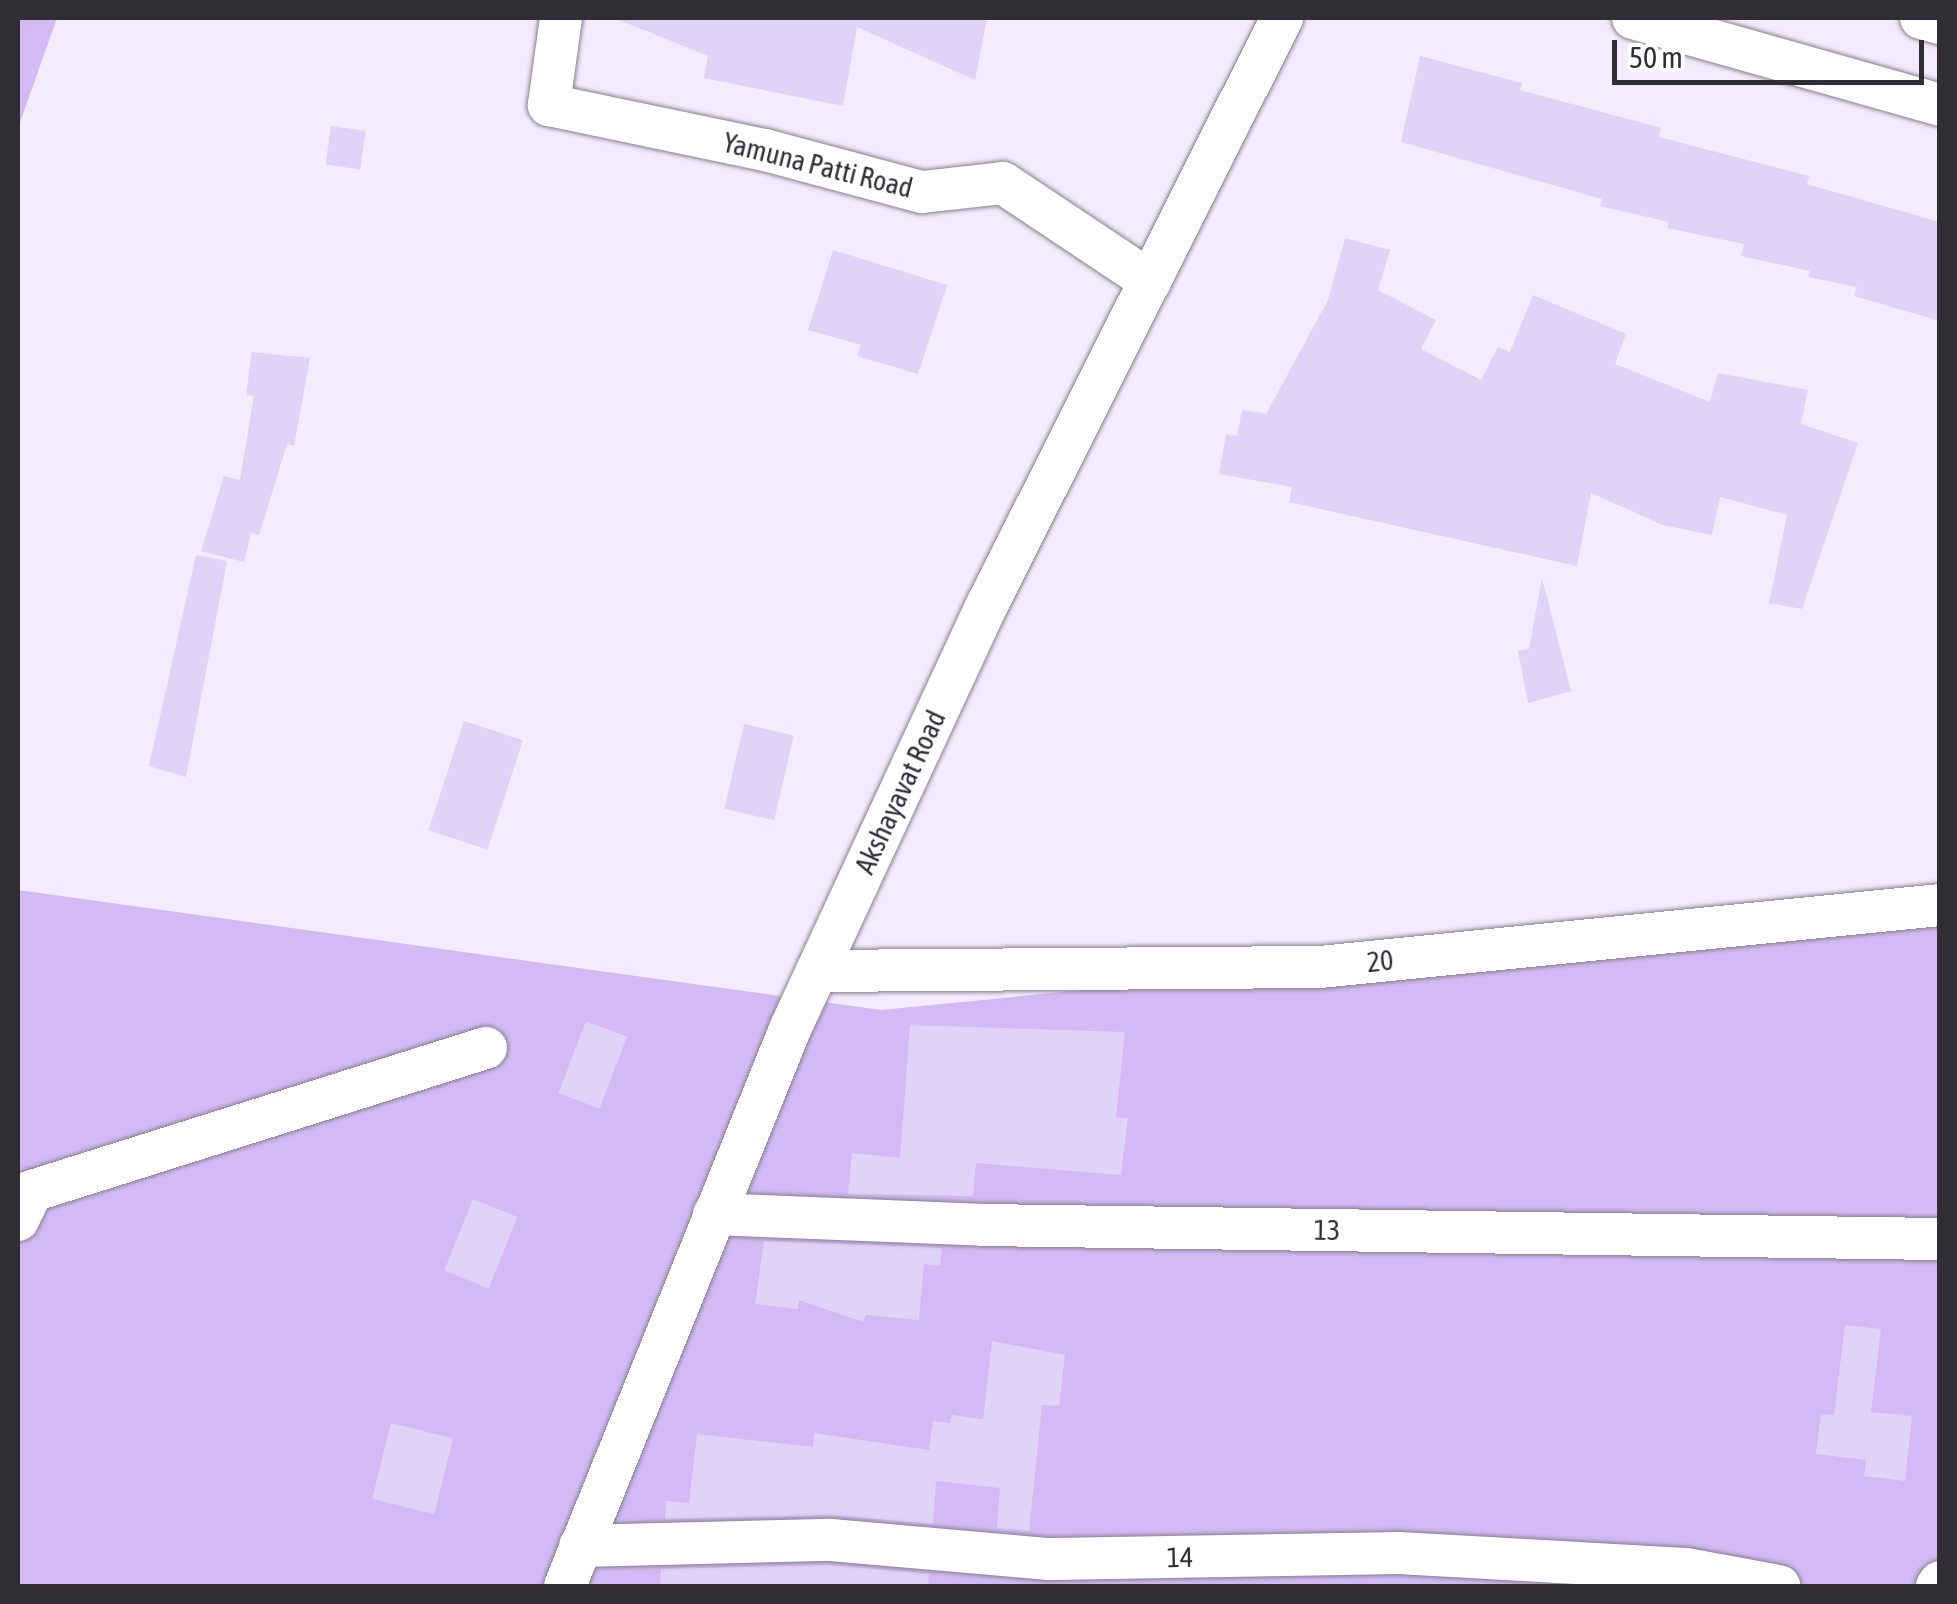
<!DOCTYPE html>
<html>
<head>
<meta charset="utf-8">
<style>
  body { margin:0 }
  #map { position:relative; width:1957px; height:1604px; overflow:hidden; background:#f3ecfc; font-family:"Asap Condensed",sans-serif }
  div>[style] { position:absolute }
  .water>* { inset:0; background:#d3baf6 }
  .building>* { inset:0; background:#e1d2f7; transform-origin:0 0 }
  .roads { filter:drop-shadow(0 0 2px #867f90) drop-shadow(0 0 2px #867f90) }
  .minor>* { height:42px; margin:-21px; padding:0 21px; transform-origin:21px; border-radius:21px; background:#fff }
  span { translate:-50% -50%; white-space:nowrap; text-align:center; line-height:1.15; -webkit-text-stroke:8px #fff; paint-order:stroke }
  .street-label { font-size:28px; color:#302d35 }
  .frame { position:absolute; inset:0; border:20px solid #302d35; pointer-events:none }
  .scale { position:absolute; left:1612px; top:40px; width:312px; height:45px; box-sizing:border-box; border:5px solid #302d35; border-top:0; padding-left:12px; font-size:30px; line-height:35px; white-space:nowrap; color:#302d35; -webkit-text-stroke:8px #fff; paint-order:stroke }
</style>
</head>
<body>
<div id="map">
  <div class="water">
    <i style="clip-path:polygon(18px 18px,57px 18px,18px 128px)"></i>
    <i style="clip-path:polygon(18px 890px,881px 1010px,1939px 905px,1939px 1586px,18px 1586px)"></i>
  </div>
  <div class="building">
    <i style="clip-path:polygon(614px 18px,987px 18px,975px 80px,857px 27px,843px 106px,704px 78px,708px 56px)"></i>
    <i style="clip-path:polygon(1420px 56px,1522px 83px,1520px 90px,1661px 128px,1659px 137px,1809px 176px,1807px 184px,1940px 222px,1940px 321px,1854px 296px,1857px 287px,1808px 277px,1810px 271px,1741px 256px,1744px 244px,1667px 228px,1669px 222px,1600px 206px,1602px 199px,1401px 142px)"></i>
    <i style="left:331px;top:126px;width:35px;height:39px;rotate:8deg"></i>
    <i style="clip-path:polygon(1345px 238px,1390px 250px,1378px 290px,1436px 320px,1421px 349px,1481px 380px,1498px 347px,1510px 352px,1533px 295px,1626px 334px,1615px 364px,1710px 402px,1718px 373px,1808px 390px,1801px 424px,1858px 443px,1802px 609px,1769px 603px,1787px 515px,1720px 497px,1712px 535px,1663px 525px,1591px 493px,1577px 566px,1289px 502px,1292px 487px,1219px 474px,1226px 434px,1237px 436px,1242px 410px,1266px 414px,1328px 300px)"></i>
    <i style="clip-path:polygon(833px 250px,947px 285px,918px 374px,857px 356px,861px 345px,808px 330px)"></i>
    <i style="clip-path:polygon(252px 352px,310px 358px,294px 446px,287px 444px,259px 535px,251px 533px,244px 562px,201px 551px,224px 476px,240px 480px,254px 396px,246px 395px)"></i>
    <i style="clip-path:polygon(196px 555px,227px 561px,186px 777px,149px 766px)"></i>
    <i style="clip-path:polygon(1542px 578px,1571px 691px,1528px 703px,1518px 651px,1529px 649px)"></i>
    <i style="left:464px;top:721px;width:62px;height:115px;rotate:18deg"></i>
    <i style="left:744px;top:724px;width:51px;height:87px;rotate:13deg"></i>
    <i style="left:586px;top:1021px;width:44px;height:77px;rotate:21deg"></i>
    <i style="clip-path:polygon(910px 1025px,1125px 1032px,1116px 1117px,1128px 1118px,1121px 1175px,976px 1163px,973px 1196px,848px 1194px,852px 1153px,900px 1158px)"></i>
    <i style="left:473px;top:1199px;width:48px;height:77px;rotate:22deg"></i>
    <i style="clip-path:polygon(764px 1241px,942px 1248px,940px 1266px,924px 1264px,919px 1320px,866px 1315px,863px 1322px,799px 1300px,798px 1309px,755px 1304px)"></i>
    <i style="clip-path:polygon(1845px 1325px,1881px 1329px,1871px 1412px,1912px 1416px,1905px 1481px,1864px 1476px,1866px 1460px,1816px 1454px,1821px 1414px,1834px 1415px)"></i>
    <i style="clip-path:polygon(992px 1341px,1065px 1355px,1059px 1406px,1042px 1405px,1029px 1531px,997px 1528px,1000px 1488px,936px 1481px,933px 1524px,831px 1515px,665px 1519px,666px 1501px,689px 1503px,697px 1434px,813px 1447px,814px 1433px,929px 1450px,933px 1421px,950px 1423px,952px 1415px,983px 1419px)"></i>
    <i style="left:391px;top:1423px;width:64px;height:78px;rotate:14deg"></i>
    <i style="clip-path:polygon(830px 1565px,929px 1574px,928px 1586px,660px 1586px,661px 1569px)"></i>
  </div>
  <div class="roads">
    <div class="minor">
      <i style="left:561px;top:18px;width:88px;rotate:97.9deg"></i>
      <i style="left:549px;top:105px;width:221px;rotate:11.8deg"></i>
      <i style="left:765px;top:150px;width:163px;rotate:15deg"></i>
      <i style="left:922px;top:192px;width:81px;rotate:-6.3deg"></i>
      <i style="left:1003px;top:183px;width:177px;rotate:33.7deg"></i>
      <i style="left:1633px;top:18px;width:319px;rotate:15.8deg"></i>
      <i style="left:1921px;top:18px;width:20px;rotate:15deg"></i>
      <i style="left:817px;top:971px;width:503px;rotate:-0.46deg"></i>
      <i style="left:1320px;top:967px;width:623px;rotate:-5.71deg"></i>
      <i style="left:714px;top:1214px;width:269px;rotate:2.3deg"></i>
      <i style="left:983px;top:1225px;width:957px;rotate:0.84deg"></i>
      <i style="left:18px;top:1220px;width:32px;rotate:-64deg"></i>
      <i style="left:32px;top:1191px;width:476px;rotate:-17.5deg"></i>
      <i style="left:580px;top:1546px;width:251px;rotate:-1.4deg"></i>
      <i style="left:831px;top:1540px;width:219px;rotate:5deg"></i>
      <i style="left:1049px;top:1559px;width:350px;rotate:-1deg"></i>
      <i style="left:1399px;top:1553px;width:287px;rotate:3.2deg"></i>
      <i style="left:1686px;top:1569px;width:95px;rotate:10.4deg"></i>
      <i style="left:565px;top:1586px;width:601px;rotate:-68deg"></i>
      <i style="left:790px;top:1029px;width:470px;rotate:-65.1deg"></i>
      <i style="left:988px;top:603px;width:655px;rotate:-63.32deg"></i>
      <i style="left:1937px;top:1586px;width:5px;rotate:-53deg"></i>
    </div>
  </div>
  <div class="street-label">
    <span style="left:818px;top:165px;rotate:14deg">Yamuna Patti Road</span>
    <span style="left:900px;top:792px;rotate:-65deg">Akshayavat Road</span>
    <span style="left:1380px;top:961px;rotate:-6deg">20</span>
    <span style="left:1327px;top:1230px;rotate:1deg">13</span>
    <span style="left:1180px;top:1557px;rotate:-1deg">14</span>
  </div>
  <div class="frame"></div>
  <div class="scale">50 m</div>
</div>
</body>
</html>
